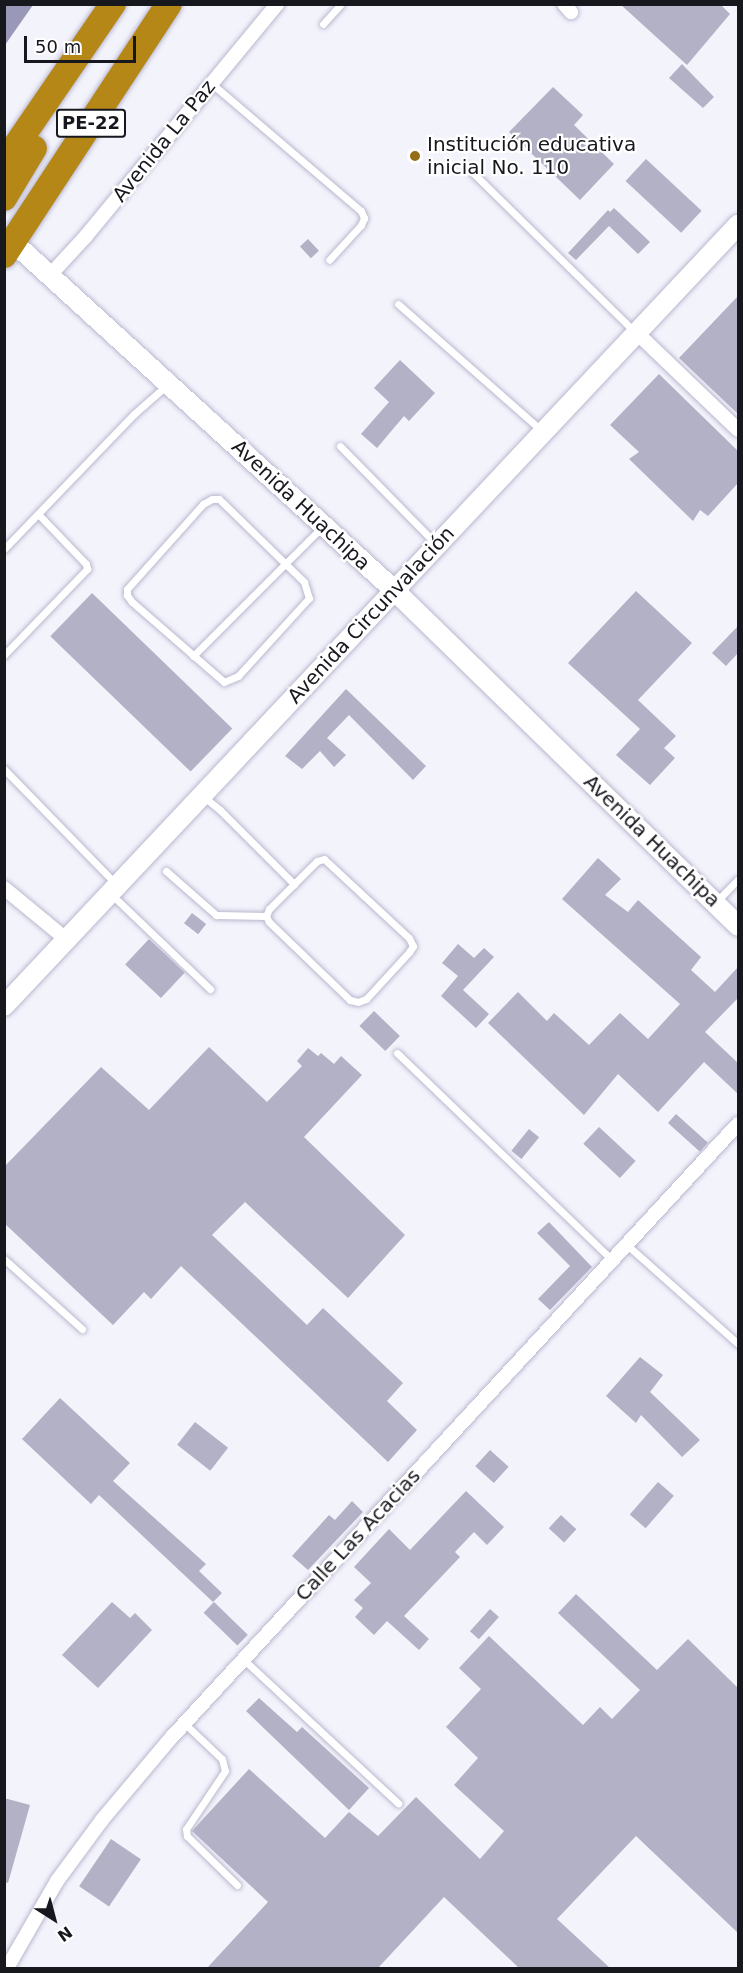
<!DOCTYPE html>
<html>
<head>
<meta charset="utf-8">
<style>
  body { margin:0 }
  #map { position:relative; width:743px; height:1973px; overflow:hidden; background:#f3f3fc; font-family:"DejaVu Sans",sans-serif }
  div>[style] { position:absolute }
  .water>* { inset:0; background:#9a98b9 }
  .building>* { inset:0; background:#b2b1c6; transform-origin:0 0 }
  .roads { filter:drop-shadow(0 0 2px #b9b8ce) drop-shadow(0 0 2px #b9b8ce) }
  .lane>* { height:7px; margin:-3.5px; padding:0 3.5px; transform-origin:3.5px; border-radius:3.5px; background:#fff }
  .street>* { height:14px; margin:-7px; padding:0 7px; transform-origin:7px; border-radius:7px; background:#fff }
  .secondary>* { height:20px; margin:-10px; padding:0 10px; transform-origin:10px; border-radius:10px; background:#fff }
  .highway>* { height:26px; margin:-13px; padding:0 13px; transform-origin:13px; border-radius:13px; background:#b58717 }
  .dots>* { width:16px; height:16px; translate:-50% -50%; box-sizing:border-box; border:3px solid #fff; border-radius:50% }
  span { translate:-50% -50%; white-space:nowrap; text-align:center; line-height:1.15; -webkit-text-stroke:4.5px #fff; paint-order:stroke }
  .shield-label span { padding:2px 4px; background:#fff; border:2px solid; border-radius:4px; -webkit-text-stroke-width:0 }
  .shield-label { font-size:18px; color:#17171e; font-weight:700 }
  .street-label { font-size:20px; color:#17171e }
  .poi-label { font-size:20px; color:#17171e }
  .left { translate:0 -50%; text-align:left }
  .frame { position:absolute; inset:0; border:6px solid #17171e; pointer-events:none }
  .north { position:absolute; left:24px; top:1889px; width:60px; height:60px; -webkit-text-stroke:4px #fff; paint-order:stroke; rotate:144deg; font-size:16px; font-weight:700; line-height:24px; text-align:center; color:#17171e }
  .north::after { content:''; display:block; margin:auto; width:21px; height:27px; background:#17171e; clip-path:polygon(50% 0,100% 100%,50% 72%,0 100%) }
  .scale { position:absolute; left:24px; top:36px; width:112px; height:27px; box-sizing:border-box; border:3px solid #17171e; border-top:0; padding-left:8px; font-size:18px; line-height:21px; white-space:nowrap; color:#17171e; -webkit-text-stroke:4px #fff; paint-order:stroke }
</style>
</head>
<body>
<div id="map">
  <div class="water">
    <i style="clip-path:polygon(5px 4px,33px 5px,5px 45px,4px 5px)"></i>
  </div>
  <div class="building">
    <i style="clip-path:polygon(620px 4px,720px 4px,730px 14px,687px 65px)"></i>
    <i style="clip-path:polygon(682px 64px,714px 97px,703px 108px,669px 78px)"></i>
    <i style="clip-path:polygon(553px 87px,583px 115px,574px 125px,614px 164px,580px 200px,509px 132px)"></i>
    <i style="left:646px;top:159px;width:76px;height:30px;rotate:43deg"></i>
    <i style="clip-path:polygon(614px 208px,650px 242px,638px 254px,609px 226px,576px 260px,568px 253px,608px 210px,610px 212px)"></i>
    <i style="left:308px;top:239px;width:16px;height:11px;rotate:47deg"></i>
    <i style="clip-path:polygon(738px 296px,738px 414px,679px 358px)"></i>
    <i style="clip-path:polygon(400px 360px,435px 393px,409px 421px,404px 416px,377px 448px,361px 434px,389px 402px,374px 388px)"></i>
    <i style="clip-path:polygon(659px 374px,738px 451px,738px 483px,708px 516px,700px 510px,693px 521px,629px 459px,639px 452px,610px 425px)"></i>
    <i style="clip-path:polygon(636px 591px,692px 643px,638px 700px,676px 736px,664px 748px,675px 758px,650px 785px,616px 755px,640px 729px,568px 663px)"></i>
    <i style="left:92px;top:593px;width:195px;height:60px;rotate:44deg"></i>
    <i style="clip-path:polygon(738px 626px,738px 653px,726px 666px,712px 653px)"></i>
    <i style="clip-path:polygon(346px 689px,426px 766px,413px 780px,349px 715px,327px 738px,346px 755px,334px 767px,320px 751px,302px 769px,285px 756px)"></i>
    <i style="clip-path:polygon(598px 858px,621px 879px,605px 895px,628px 912px,638px 900px,701px 957px,691px 970px,715px 992px,738px 967px,738px 998px,705px 1032px,738px 1063px,738px 1094px,704px 1062px,658px 1112px,618px 1074px,584px 1115px,488px 1023px,518px 992px,547px 1021px,554px 1013px,589px 1045px,620px 1013px,648px 1039px,680px 1004px,562px 899px)"></i>
    <i style="left:192px;top:913px;width:18px;height:13px;rotate:38deg"></i>
    <i style="left:149px;top:939px;width:49px;height:35px;rotate:43deg"></i>
    <i style="clip-path:polygon(458px 944px,474px 958px,484px 948px,494px 957px,463px 990px,489px 1014px,476px 1028px,441px 996px,458px 976px,442px 963px)"></i>
    <i style="left:374px;top:1011px;width:36px;height:21px;rotate:44deg"></i>
    <i style="clip-path:polygon(209px 1047px,267px 1102px,302px 1066px,297px 1061px,308px 1048px,318px 1056px,321px 1053px,334px 1064px,341px 1056px,362px 1075px,304px 1137px,405px 1235px,348px 1298px,245px 1202px,212px 1235px,307px 1325px,323px 1308px,403px 1383px,387px 1401px,417px 1430px,388px 1462px,181px 1266px,151px 1299px,144px 1292px,113px 1325px,4px 1223px,4px 1167px,101px 1067px,149px 1110px)"></i>
    <i style="left:676px;top:1114px;width:43px;height:12px;rotate:42deg"></i>
    <i style="left:599px;top:1127px;width:50px;height:23px;rotate:43deg"></i>
    <i style="left:529px;top:1129px;width:13px;height:28px;rotate:39deg"></i>
    <i style="clip-path:polygon(549px 1222px,592px 1267px,550px 1310px,538px 1299px,570px 1266px,537px 1233px)"></i>
    <i style="clip-path:polygon(640px 1357px,663px 1375px,650px 1392px,700px 1440px,682px 1457px,641px 1415px,636px 1423px,606px 1396px)"></i>
    <i style="clip-path:polygon(60px 1398px,130px 1463px,113px 1481px,206px 1564px,199px 1571px,222px 1593px,213px 1602px,99px 1495px,91px 1504px,22px 1439px)"></i>
    <i style="left:195px;top:1422px;width:42px;height:29px;rotate:38deg"></i>
    <i style="left:490px;top:1450px;width:25px;height:22px;rotate:42deg"></i>
    <i style="left:658px;top:1482px;width:21px;height:43px;rotate:41deg"></i>
    <i style="clip-path:polygon(466px 1491px,504px 1527px,487px 1545px,474px 1532px,455px 1552px,460px 1557px,404px 1616px,429px 1639px,419px 1650px,387px 1621px,374px 1635px,355px 1617px,363px 1608px,354px 1600px,371px 1583px,354px 1567px,389px 1529px,410px 1550px)"></i>
    <i style="clip-path:polygon(352px 1501px,363px 1512px,308px 1570px,292px 1556px,329px 1515px,335px 1520px)"></i>
    <i style="left:561px;top:1515px;width:21px;height:18px;rotate:43deg"></i>
    <i style="clip-path:polygon(576px 1594px,657px 1670px,688px 1639px,738px 1688px,738px 1933px,636px 1836px,557px 1919px,610px 1968px,519px 1968px,444px 1897px,378px 1968px,207px 1968px,268px 1902px,192px 1831px,249px 1769px,325px 1838px,349px 1812px,378px 1836px,416px 1797px,480px 1859px,504px 1831px,454px 1785px,478px 1758px,446px 1727px,481px 1689px,459px 1668px,489px 1636px,583px 1725px,600px 1707px,612px 1719px,640px 1690px,558px 1613px)"></i>
    <i style="clip-path:polygon(112px 1602px,130px 1618px,135px 1613px,152px 1630px,98px 1688px,62px 1655px)"></i>
    <i style="left:214px;top:1602px;width:47px;height:15px;rotate:44deg"></i>
    <i style="left:490px;top:1609px;width:12px;height:30px;rotate:42deg"></i>
    <i style="clip-path:polygon(259px 1698px,297px 1732px,302px 1727px,369px 1788px,349px 1810px,246px 1711px)"></i>
    <i style="clip-path:polygon(4px 1798px,30px 1805px,8px 1883px,4px 1882px)"></i>
    <i style="left:111px;top:1839px;width:36px;height:57px;rotate:34deg"></i>
  </div>
  <div class="roads">
    <div class="lane">
      <i style="left:323px;top:24px;width:27px;rotate:-48deg"></i>
      <i style="left:211px;top:83px;width:197px;rotate:40.5deg"></i>
      <i style="left:361px;top:211px;width:8px;rotate:67deg"></i>
      <i style="left:364px;top:218px;width:8px;rotate:113deg"></i>
      <i style="left:361px;top:225px;width:47px;rotate:132.4deg"></i>
      <i style="left:467px;top:167px;width:234px;rotate:44.5deg"></i>
      <i style="left:398px;top:304px;width:191px;rotate:41.4deg"></i>
      <i style="left:340px;top:446px;width:139px;rotate:45.6deg"></i>
      <i style="left:212px;top:499px;width:7px"></i>
      <i style="left:219px;top:499px;width:119px;rotate:44.3deg"></i>
      <i style="left:304px;top:582px;width:17px;rotate:73deg"></i>
      <i style="left:309px;top:598px;width:105px;rotate:132.3deg"></i>
      <i style="left:238px;top:676px;width:15px;rotate:157deg"></i>
      <i style="left:224px;top:682px;width:122px;rotate:-139deg"></i>
      <i style="left:132px;top:602px;width:9px;rotate:-126deg"></i>
      <i style="left:127px;top:595px;width:6px;rotate:-90deg"></i>
      <i style="left:127px;top:589px;width:114px;rotate:-48.2deg"></i>
      <i style="left:203px;top:504px;width:10px;rotate:-29deg"></i>
      <i style="left:4px;top:549px;width:187px;rotate:-46.1deg"></i>
      <i style="left:134px;top:414px;width:44px;rotate:-41.3deg"></i>
      <i style="left:4px;top:655px;width:120px;rotate:-46deg"></i>
      <i style="left:87px;top:569px;width:5px;rotate:-101deg"></i>
      <i style="left:86px;top:564px;width:69px;rotate:-133.8deg"></i>
      <i style="left:193px;top:656px;width:184px;rotate:-45deg"></i>
      <i style="left:4px;top:769px;width:161px;rotate:45.8deg"></i>
      <i style="left:204px;top:797px;width:21px;rotate:39deg"></i>
      <i style="left:220px;top:810px;width:105px;rotate:45deg"></i>
      <i style="left:294px;top:884px;width:35px;rotate:135deg"></i>
      <i style="left:269px;top:909px;width:8px;rotate:113deg"></i>
      <i style="left:266px;top:916px;width:7px;rotate:63deg"></i>
      <i style="left:269px;top:922px;width:112px;rotate:43.9deg"></i>
      <i style="left:350px;top:1000px;width:8px;rotate:14deg"></i>
      <i style="left:358px;top:1002px;width:9px;rotate:-21deg"></i>
      <i style="left:366px;top:999px;width:64px;rotate:-47.5deg"></i>
      <i style="left:409px;top:952px;width:7px;rotate:-56deg"></i>
      <i style="left:413px;top:946px;width:9px;rotate:-117deg"></i>
      <i style="left:409px;top:938px;width:116px;rotate:-137.1deg"></i>
      <i style="left:324px;top:859px;width:7px;rotate:164deg"></i>
      <i style="left:317px;top:861px;width:33px;rotate:135deg"></i>
      <i style="left:166px;top:871px;width:67px;rotate:41.3deg"></i>
      <i style="left:216px;top:915px;width:50px;rotate:1.1deg"></i>
      <i style="left:112px;top:895px;width:136px;rotate:43.8deg"></i>
      <i style="left:717px;top:901px;width:30px;rotate:-46deg"></i>
      <i style="left:397px;top:1053px;width:298px;rotate:43.9deg"></i>
      <i style="left:627px;top:1245px;width:149px;rotate:41.7deg"></i>
      <i style="left:4px;top:1259px;width:105px;rotate:41.9deg"></i>
      <i style="left:243px;top:1659px;width:212px;rotate:42.9deg"></i>
      <i style="left:184px;top:1723px;width:52px;rotate:43.5deg"></i>
      <i style="left:222px;top:1759px;width:12px;rotate:76deg"></i>
      <i style="left:225px;top:1771px;width:70px;rotate:123.9deg"></i>
      <i style="left:186px;top:1829px;width:7px;rotate:82deg"></i>
      <i style="left:187px;top:1836px;width:70px;rotate:44.4deg"></i>
    </div>
    <div class="street">
      <i style="left:564px;top:4px;width:11px;rotate:49deg"></i>
      <i style="left:50px;top:275px;width:53px;rotate:-47.3deg"></i>
      <i style="left:86px;top:236px;width:301px;rotate:-50.5deg"></i>
      <i style="left:637px;top:333px;width:140px;rotate:43.8deg"></i>
      <i style="left:4px;top:888px;width:82px;rotate:39.5deg"></i>
      <i style="left:7px;top:1968px;width:100px;rotate:-60.1deg"></i>
      <i style="left:57px;top:1881px;width:76px;rotate:-53.6deg"></i>
      <i style="left:102px;top:1820px;width:106px;rotate:-50deg"></i>
      <i style="left:170px;top:1739px;width:837px;rotate:-47.28deg"></i>
    </div>
    <div class="secondary">
      <i style="left:13px;top:242px;width:516px;rotate:42.41deg"></i>
      <i style="left:394px;top:590px;width:481px;rotate:44.3deg"></i>
      <i style="left:4px;top:1006px;width:1072px;rotate:-46.78deg"></i>
    </div>
    <div class="highway">
      <i style="left:4px;top:163px;width:193px;rotate:-55.6deg"></i>
      <i style="left:4px;top:198px;width:58px;rotate:-59deg"></i>
      <i style="left:4px;top:255px;width:300px;rotate:-56.7deg"></i>
    </div>
  </div>
  <div class="dots">
    <i style="left:415px;top:156px;background:#946f17"></i>
  </div>
  <div class="shield-label">
    <span style="left:91px;top:123px">PE-22</span>
  </div>
  <div class="street-label">
    <span style="left:164px;top:141px;rotate:-51deg">Avenida La Paz</span>
    <span style="left:301px;top:505px;rotate:43deg">Avenida Huachipa</span>
    <span style="left:371px;top:615px;rotate:-47deg">Avenida Circunvalación</span>
    <span style="left:652px;top:841px;rotate:44deg">Avenida Huachipa</span>
    <span style="left:358px;top:1535px;rotate:-47deg">Calle Las Acacias</span>
  </div>
  <div class="poi-label">
    <span class="left" style="left:427px;top:156px">Institución educativa<br>inicial No. 110</span>
  </div>
  <div class="frame"></div>
  <div class="north">N</div>
  <div class="scale">50 m</div>
</div>
</body>
</html>
